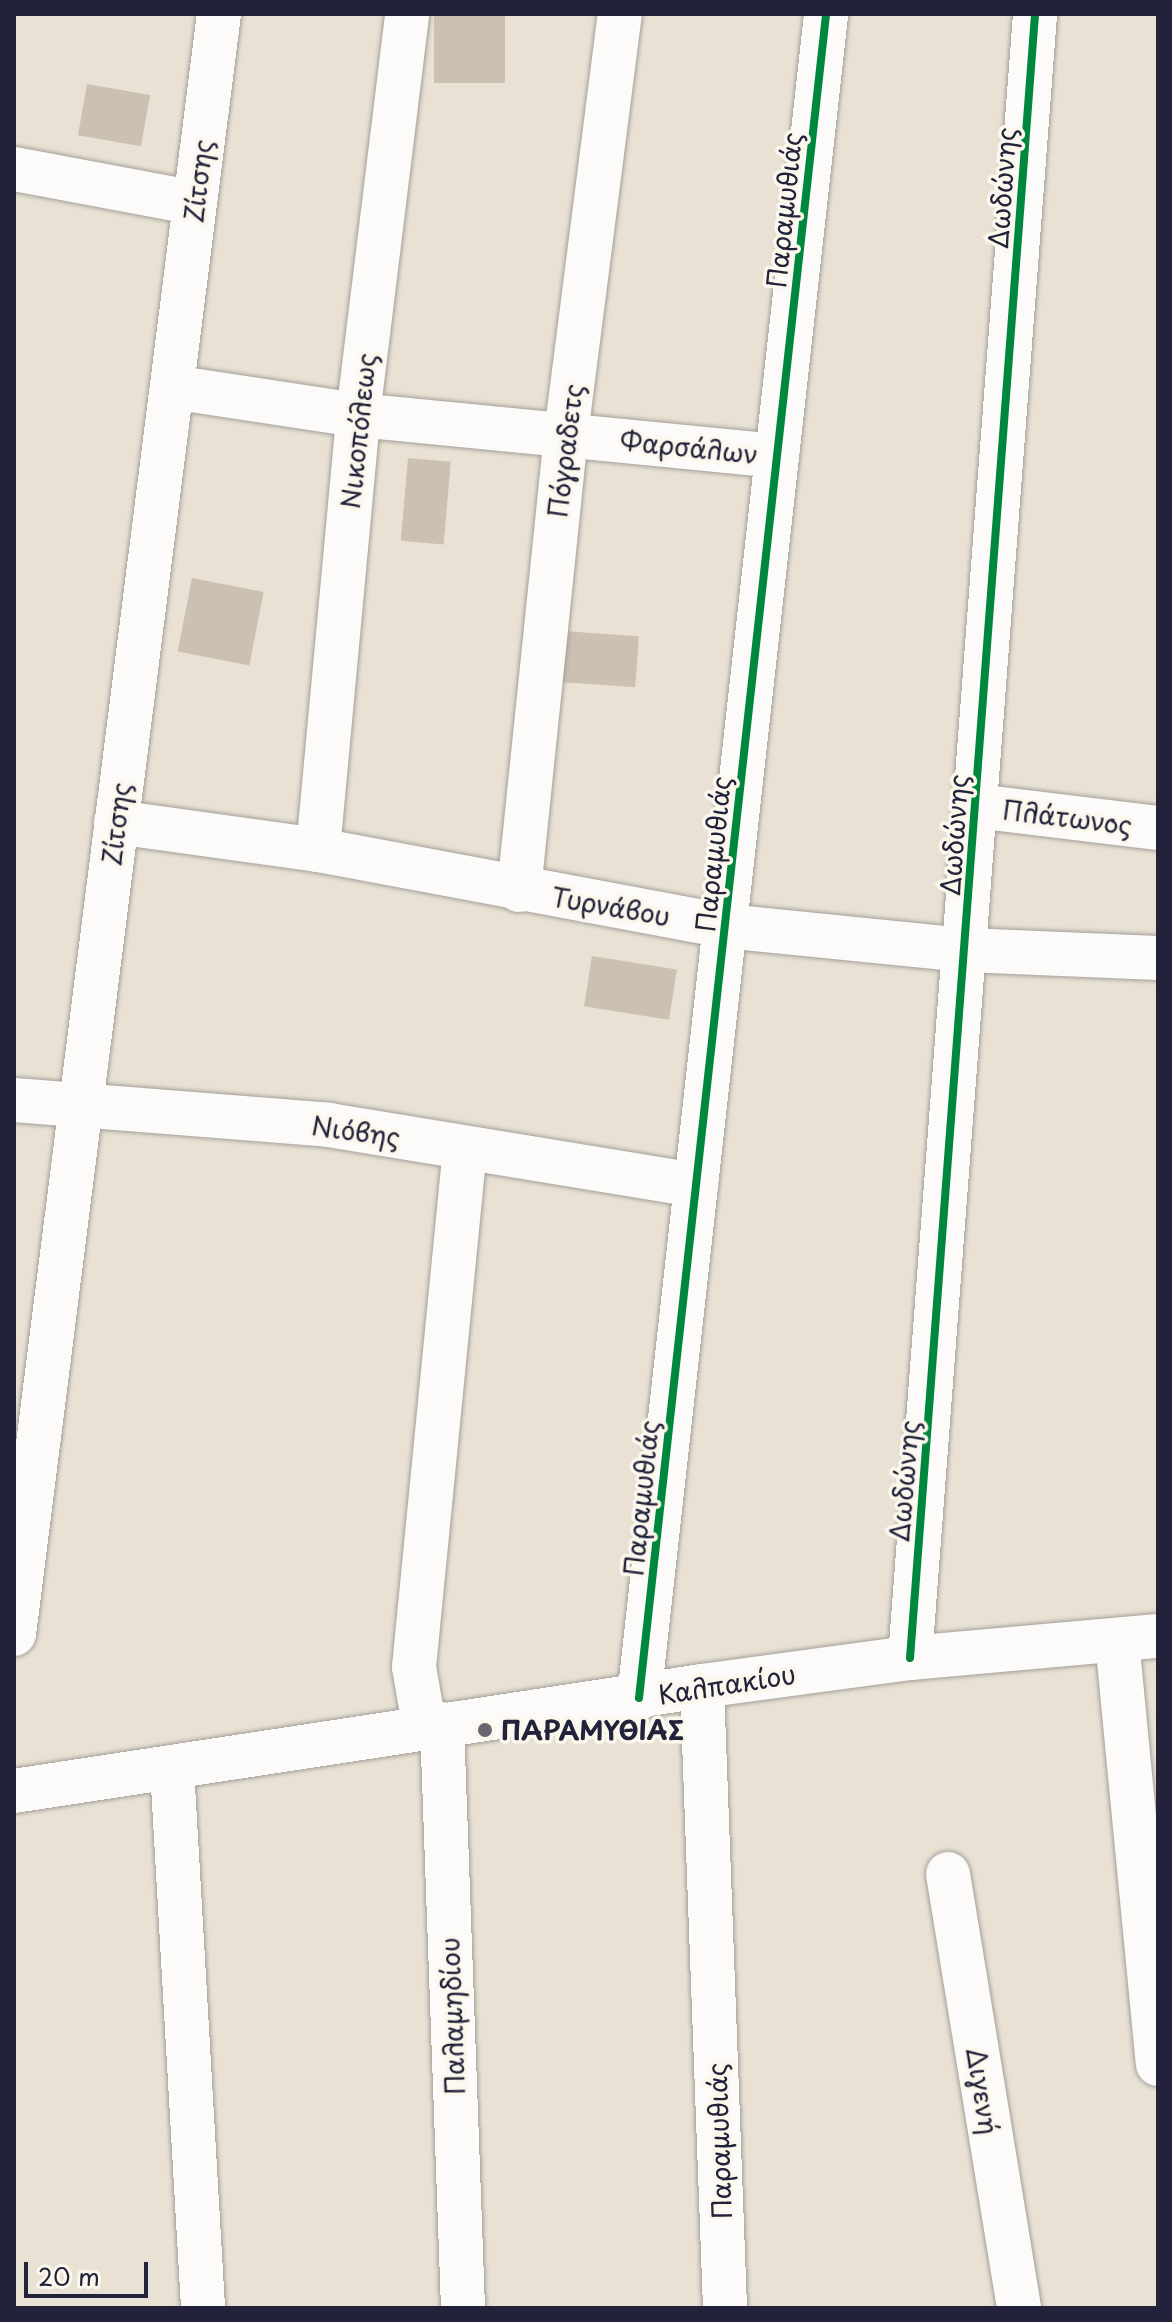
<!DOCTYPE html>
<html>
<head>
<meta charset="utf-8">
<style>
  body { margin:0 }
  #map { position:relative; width:1172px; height:2322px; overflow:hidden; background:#e9e2d4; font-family:"Playpen Sans",sans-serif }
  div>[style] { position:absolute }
  .building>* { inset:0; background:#cbc0b1; transform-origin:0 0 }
  .roads { filter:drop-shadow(0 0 2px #a39f9a) drop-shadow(0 0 2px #a39f9a) }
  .minor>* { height:44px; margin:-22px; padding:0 22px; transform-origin:22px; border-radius:22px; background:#fcfbf9 }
  .cycleway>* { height:8px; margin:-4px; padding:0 4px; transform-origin:4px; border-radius:4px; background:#00873e }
  .dots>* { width:22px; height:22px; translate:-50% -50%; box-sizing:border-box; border:4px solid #fbf7ec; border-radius:50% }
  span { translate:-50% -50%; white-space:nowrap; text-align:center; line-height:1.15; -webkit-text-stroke:7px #fbf7ec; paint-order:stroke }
  .street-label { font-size:26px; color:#22223b }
  .poi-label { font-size:26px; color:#22223b; font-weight:700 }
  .left { translate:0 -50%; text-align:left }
  .frame { position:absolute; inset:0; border:16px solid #22223b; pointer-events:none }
  .scale { position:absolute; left:24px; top:2262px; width:124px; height:36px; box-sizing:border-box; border:4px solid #22223b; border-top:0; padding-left:10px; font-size:24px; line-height:28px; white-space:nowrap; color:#22223b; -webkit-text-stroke:6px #fbf7ec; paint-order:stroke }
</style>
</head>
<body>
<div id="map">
  <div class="building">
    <i style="left:434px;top:14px;width:71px;height:69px"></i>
    <i style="left:87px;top:84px;width:64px;height:52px;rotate:10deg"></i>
    <i style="left:408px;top:458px;width:43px;height:83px;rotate:5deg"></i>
    <i style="left:192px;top:578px;width:73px;height:75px;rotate:11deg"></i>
    <i style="left:563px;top:631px;width:76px;height:51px;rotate:4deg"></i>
    <i style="left:592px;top:956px;width:86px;height:51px;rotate:9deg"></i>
  </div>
  <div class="roads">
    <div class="minor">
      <i style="left:14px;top:169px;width:184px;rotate:10.6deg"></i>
      <i style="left:172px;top:387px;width:188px;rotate:8.6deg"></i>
      <i style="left:358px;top:415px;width:421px;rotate:5.6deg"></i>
      <i style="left:976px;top:806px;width:183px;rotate:6.9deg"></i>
      <i style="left:116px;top:822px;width:204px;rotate:7.9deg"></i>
      <i style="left:318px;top:850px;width:414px;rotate:10.6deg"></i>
      <i style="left:725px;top:926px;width:242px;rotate:5.7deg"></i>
      <i style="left:966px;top:950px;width:192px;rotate:2.4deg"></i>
      <i style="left:318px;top:850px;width:437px;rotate:-84.7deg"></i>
      <i style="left:358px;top:415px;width:404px;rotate:-83deg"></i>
      <i style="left:519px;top:890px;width:458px;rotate:-84.1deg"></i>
      <i style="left:566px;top:434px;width:423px;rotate:-82.7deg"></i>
      <i style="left:14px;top:1100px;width:316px;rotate:4.5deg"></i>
      <i style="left:329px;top:1125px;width:372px;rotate:9.3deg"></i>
      <i style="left:14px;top:1634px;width:1633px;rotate:-82.79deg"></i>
      <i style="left:1117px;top:1640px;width:426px;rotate:84.5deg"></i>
      <i style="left:910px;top:1658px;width:1649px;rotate:-85.65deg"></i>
      <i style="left:702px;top:1686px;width:622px;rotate:87.88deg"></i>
      <i style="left:639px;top:1698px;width:1694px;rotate:-83.66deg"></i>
      <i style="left:442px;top:1724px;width:584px;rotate:87.94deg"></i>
      <i style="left:424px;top:1725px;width:59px;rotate:-99.8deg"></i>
      <i style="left:414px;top:1667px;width:521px;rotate:-84.39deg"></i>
      <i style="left:172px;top:1768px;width:541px;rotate:86.71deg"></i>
      <i style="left:14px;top:1791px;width:696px;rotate:-8.68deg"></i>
      <i style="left:702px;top:1686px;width:210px;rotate:-7.7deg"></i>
      <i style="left:910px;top:1658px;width:249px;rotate:-5.1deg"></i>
      <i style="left:948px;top:1874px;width:440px;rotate:80.7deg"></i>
    </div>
  </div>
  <div class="cycleway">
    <i style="left:910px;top:1658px;width:1649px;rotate:-85.65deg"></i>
    <i style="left:639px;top:1698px;width:1694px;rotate:-83.66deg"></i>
  </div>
  <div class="dots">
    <i style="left:485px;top:1730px;background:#686571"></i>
  </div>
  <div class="street-label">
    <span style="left:198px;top:181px;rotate:-83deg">Ζίτσης</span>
    <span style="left:1002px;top:188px;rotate:-86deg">Δωδώνης</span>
    <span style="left:784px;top:210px;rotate:-84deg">Παραμυθιάς</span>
    <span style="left:358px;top:431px;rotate:-84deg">Nικοπόλεως</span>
    <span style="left:689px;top:447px;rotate:6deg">Φαρσάλων</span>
    <span style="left:565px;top:451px;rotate:-83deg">Πόγραδετς</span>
    <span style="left:1067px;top:817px;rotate:7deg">Πλάτωνος</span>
    <span style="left:116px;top:824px;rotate:-83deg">Ζίτσης</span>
    <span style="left:954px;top:835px;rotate:-86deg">Δωδώνης</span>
    <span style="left:713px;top:854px;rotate:-84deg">Παραμυθιάς</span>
    <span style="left:611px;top:906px;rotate:10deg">Τυρνάβου</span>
    <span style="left:356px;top:1131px;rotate:8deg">Νιόβης</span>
    <span style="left:904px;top:1481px;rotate:-85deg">Δωδώνης</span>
    <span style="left:641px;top:1498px;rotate:-84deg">Παραμυθιάς</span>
    <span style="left:727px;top:1684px;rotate:-9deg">Καλπακίου</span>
    <span style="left:452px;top:2016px;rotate:-92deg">Παλαμηδίου</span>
    <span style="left:983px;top:2091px;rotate:81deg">Διγενή</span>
    <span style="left:719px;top:2141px;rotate:-92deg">Παραμυθιάς</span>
  </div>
  <div class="poi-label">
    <span class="left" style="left:501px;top:1730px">ΠΑΡΑΜΥΘΙΑΣ</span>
  </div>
  <div class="frame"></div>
  <div class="scale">20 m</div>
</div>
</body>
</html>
